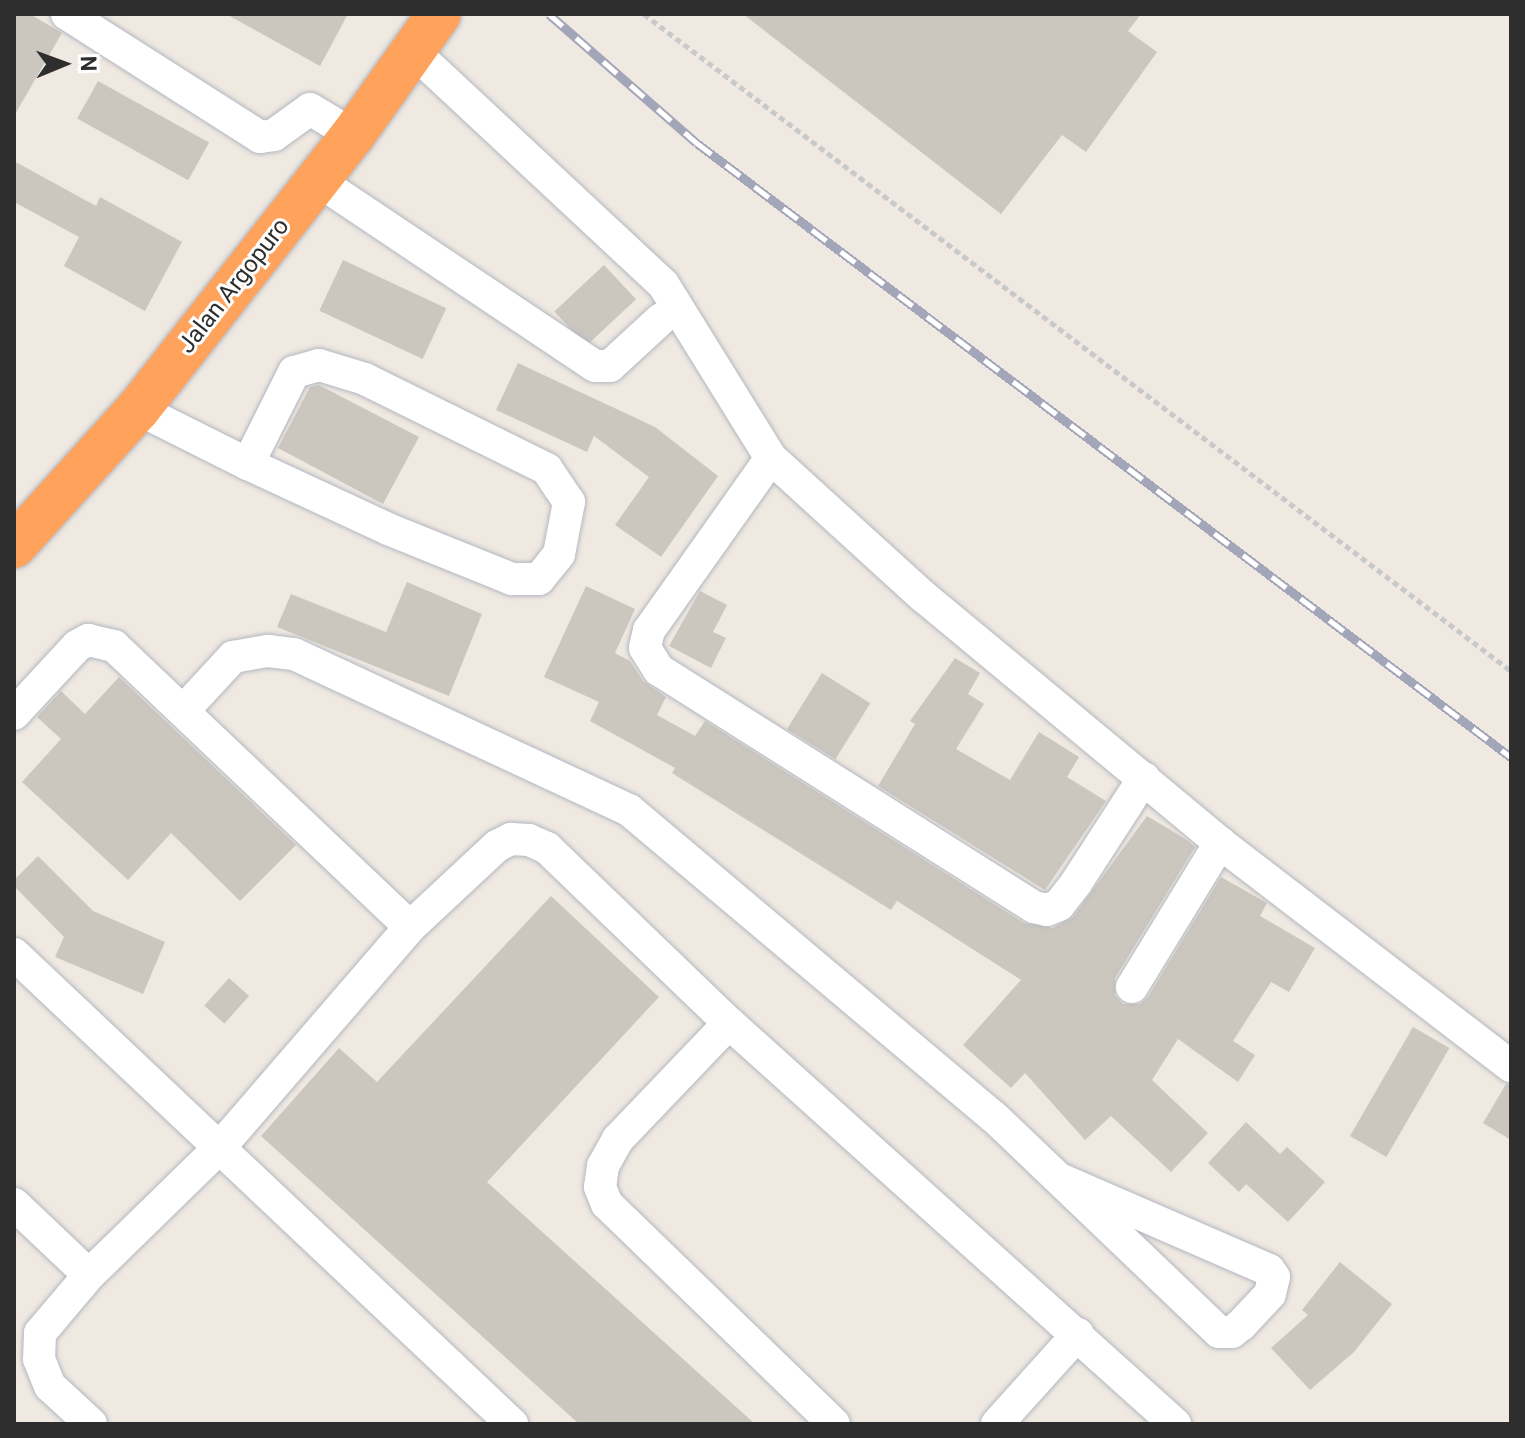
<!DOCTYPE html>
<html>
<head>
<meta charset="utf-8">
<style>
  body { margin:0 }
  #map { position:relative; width:1525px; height:1438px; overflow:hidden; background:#efe9e1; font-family:Roboto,sans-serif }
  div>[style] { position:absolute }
  .building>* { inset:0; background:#cbc7bf; transform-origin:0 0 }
  .path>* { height:5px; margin-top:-2.5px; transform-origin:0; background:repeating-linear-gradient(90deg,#c9c9c9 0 6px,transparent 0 10px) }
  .roads { filter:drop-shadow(0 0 2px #b4b7c1) drop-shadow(0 0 2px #b4b7c1) }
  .minor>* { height:32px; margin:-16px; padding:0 16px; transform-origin:16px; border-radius:16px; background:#fff }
  .highway>* { height:44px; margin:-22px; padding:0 22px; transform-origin:22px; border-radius:22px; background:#ffa35c }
  .rail>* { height:9px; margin-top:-4.5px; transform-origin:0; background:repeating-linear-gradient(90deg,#fff 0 18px,#a3a6b8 0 36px); box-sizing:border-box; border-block:2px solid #a3a6b8 }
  span { translate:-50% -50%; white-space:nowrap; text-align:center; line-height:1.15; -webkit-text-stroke:6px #fff; paint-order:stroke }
  .street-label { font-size:24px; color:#2e2e2e }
  .frame { position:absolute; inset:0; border:16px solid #2e2e2e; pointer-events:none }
  .north { position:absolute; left:24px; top:24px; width:80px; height:80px; -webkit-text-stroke:6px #fff; paint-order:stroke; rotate:89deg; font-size:22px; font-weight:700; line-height:32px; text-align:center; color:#2e2e2e }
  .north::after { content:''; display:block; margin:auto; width:28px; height:36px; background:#2e2e2e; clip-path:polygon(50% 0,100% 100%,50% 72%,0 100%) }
</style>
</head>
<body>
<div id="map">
  <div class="building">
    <i style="clip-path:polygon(14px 14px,30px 14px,62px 33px,14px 116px)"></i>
    <i style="clip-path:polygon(226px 14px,348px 14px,320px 66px)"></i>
    <i style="clip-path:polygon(743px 14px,1141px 14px,1128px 31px,1157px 52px,1086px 152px,1062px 135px,1001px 214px)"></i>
    <i style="left:98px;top:81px;width:127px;height:43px;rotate:29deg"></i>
    <i style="clip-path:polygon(14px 161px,96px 206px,100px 197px,182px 242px,145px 311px,64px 266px,79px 237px,14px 202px)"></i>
    <i style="left:343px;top:260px;width:114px;height:56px;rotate:25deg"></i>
    <i style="left:604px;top:265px;width:47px;height:68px;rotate:47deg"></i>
    <i style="clip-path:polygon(518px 363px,655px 427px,718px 476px,661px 557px,615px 525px,649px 477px,594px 436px,587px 452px,496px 410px)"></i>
    <i style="clip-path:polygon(319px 385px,419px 437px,383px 504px,278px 448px,310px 387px)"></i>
    <i style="clip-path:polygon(407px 582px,482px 614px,449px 696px,277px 627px,291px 594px,386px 632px)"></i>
    <i style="clip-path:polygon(586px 586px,635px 609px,615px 653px,630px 661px,643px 681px,666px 697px,657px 715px,695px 736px,705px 721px,1024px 923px,1053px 928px,1073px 917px,1147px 816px,1187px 840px,1195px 847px,1115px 978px,1115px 995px,1123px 1004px,1140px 1004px,1148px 997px,1221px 877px,1267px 903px,1260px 916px,1315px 948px,1289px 992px,1271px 982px,1233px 1041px,1255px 1055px,1238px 1082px,1178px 1039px,1152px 1080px,1208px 1133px,1171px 1172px,1111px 1116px,1085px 1140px,1025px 1073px,1011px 1088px,963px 1045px,1021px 980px,897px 901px,891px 910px,672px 773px,675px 768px,590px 721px,599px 702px,544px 677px)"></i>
    <i style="clip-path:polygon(700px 591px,727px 605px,713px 632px,726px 638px,711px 668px,669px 646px)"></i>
    <i style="clip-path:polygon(955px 658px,980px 673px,968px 694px,984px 704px,956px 749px,1010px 780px,1039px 732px,1079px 757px,1067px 777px,1106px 801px,1045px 890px,878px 786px,915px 724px,910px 721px)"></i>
    <i style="left:822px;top:673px;width:57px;height:66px;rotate:32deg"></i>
    <i style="clip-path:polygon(119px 677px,296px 845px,240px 901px,171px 833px,128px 880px,22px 782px,61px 739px,37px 717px,61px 691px,85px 714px)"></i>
    <i style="clip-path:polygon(38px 856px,93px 911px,165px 942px,143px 994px,55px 957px,64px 937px,14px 886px,14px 880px)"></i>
    <i style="clip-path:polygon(551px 896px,659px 997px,487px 1182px,755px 1424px,579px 1424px,261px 1136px,339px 1048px,377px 1082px)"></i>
    <i style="left:229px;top:978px;width:27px;height:37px;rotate:42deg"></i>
    <i style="left:1413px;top:1027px;width:42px;height:126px;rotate:30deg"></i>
    <i style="clip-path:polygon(1506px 1084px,1511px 1085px,1511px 1140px,1483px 1123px)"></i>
    <i style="clip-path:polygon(1246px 1122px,1280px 1154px,1287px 1147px,1325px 1182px,1288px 1222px,1246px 1184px,1239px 1192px,1208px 1163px)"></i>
    <i style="clip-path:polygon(1340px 1262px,1392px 1304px,1354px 1352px,1310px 1390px,1271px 1348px,1308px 1315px,1302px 1310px)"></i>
  </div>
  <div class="path">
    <i style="left:644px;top:14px;width:1088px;rotate:37.15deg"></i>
  </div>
  <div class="roads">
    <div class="minor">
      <i style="left:67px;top:14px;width:229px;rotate:32.5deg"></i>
      <i style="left:260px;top:137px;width:14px;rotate:-8deg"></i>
      <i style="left:274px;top:135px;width:44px;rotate:-35.8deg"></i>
      <i style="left:310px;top:109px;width:50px;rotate:31.2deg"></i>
      <i style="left:413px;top:51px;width:342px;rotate:43deg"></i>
      <i style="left:663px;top:284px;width:205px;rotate:58.2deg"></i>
      <i style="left:771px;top:458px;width:207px;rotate:42.3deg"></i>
      <i style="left:924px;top:597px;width:385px;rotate:39.7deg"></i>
      <i style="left:1220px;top:843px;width:367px;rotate:37.5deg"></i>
      <i style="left:317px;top:180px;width:334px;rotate:33.8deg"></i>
      <i style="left:595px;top:366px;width:15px"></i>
      <i style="left:610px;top:366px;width:69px;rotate:-42.7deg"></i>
      <i style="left:138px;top:409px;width:123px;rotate:26.6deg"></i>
      <i style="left:248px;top:464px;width:154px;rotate:24.9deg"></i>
      <i style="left:388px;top:529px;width:134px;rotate:22deg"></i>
      <i style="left:512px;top:579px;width:27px"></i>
      <i style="left:539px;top:579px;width:32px;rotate:-51deg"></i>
      <i style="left:559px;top:554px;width:53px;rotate:-79.1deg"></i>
      <i style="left:569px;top:502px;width:40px;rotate:-124deg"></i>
      <i style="left:547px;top:469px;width:203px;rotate:-153.7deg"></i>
      <i style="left:365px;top:379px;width:48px;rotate:-163.1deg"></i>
      <i style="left:319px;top:365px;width:26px;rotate:164deg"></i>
      <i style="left:294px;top:372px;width:103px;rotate:116.6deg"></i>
      <i style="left:771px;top:458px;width:211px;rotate:125.3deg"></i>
      <i style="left:649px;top:630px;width:18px;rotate:103deg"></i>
      <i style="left:645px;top:648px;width:26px;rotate:58deg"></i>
      <i style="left:659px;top:670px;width:444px;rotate:32.3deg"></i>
      <i style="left:1034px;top:907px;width:13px;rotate:13deg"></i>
      <i style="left:1047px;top:910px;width:13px;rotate:-23deg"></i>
      <i style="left:1059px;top:905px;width:28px;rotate:-52deg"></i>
      <i style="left:1076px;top:883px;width:125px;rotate:-57.1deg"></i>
      <i style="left:185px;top:709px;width:71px;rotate:-47.3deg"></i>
      <i style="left:233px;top:657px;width:36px;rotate:-10deg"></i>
      <i style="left:268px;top:651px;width:26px;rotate:7deg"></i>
      <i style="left:294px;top:654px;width:370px;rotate:25deg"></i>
      <i style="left:629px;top:810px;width:477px;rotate:40.1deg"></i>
      <i style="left:994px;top:1117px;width:311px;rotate:43.7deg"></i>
      <i style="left:1219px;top:1332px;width:13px"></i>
      <i style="left:1232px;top:1332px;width:11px;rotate:-38deg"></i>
      <i style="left:1241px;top:1325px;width:42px;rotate:-46.9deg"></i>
      <i style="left:1270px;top:1294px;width:17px;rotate:-77deg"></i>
      <i style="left:1274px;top:1277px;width:9px;rotate:-126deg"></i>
      <i style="left:1269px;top:1270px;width:226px;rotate:-156.5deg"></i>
      <i style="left:14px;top:714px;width:93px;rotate:-47.2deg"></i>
      <i style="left:77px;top:646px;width:13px;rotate:-29deg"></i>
      <i style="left:88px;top:640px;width:27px;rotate:13deg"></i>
      <i style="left:114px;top:646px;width:408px;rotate:43.5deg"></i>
      <i style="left:14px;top:954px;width:685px;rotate:43.34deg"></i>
      <i style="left:1132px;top:987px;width:169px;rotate:-58.6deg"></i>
      <i style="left:729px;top:1023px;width:161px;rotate:133.7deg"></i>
      <i style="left:618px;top:1139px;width:31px;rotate:119deg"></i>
      <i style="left:603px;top:1166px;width:21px;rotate:98deg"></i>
      <i style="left:600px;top:1187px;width:18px;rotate:68deg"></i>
      <i style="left:607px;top:1204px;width:316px;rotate:44.1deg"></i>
      <i style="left:14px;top:1204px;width:103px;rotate:43.4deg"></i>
      <i style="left:89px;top:1275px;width:76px;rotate:130.2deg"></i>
      <i style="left:40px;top:1333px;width:26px;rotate:92deg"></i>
      <i style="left:39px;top:1359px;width:29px;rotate:68deg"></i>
      <i style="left:50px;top:1386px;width:56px;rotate:42.8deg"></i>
      <i style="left:89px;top:1275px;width:185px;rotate:-44.3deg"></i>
      <i style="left:221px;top:1146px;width:289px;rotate:-49.2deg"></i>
      <i style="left:410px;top:927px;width:119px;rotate:-43deg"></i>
      <i style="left:497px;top:846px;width:16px;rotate:-27deg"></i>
      <i style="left:511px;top:839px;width:18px;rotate:3deg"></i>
      <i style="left:529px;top:840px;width:20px;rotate:24deg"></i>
      <i style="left:547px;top:848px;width:252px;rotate:43.9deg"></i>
      <i style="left:729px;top:1023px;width:600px;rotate:41.96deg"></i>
      <i style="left:997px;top:1424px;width:121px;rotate:-48deg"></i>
    </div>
    <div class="highway">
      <i style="left:14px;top:546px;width:185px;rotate:-47.9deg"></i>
      <i style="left:138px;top:409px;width:348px;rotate:-51.9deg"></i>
      <i style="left:353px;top:135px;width:148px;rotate:-54.6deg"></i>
    </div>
  </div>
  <div class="rail">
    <i style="left:549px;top:14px;width:196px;rotate:41.1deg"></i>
    <i style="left:697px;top:143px;width:1020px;rotate:37.03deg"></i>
  </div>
  <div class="street-label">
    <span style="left:234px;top:286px;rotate:-52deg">Jalan Argopuro</span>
  </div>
  <div class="frame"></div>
  <div class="north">N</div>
</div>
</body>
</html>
